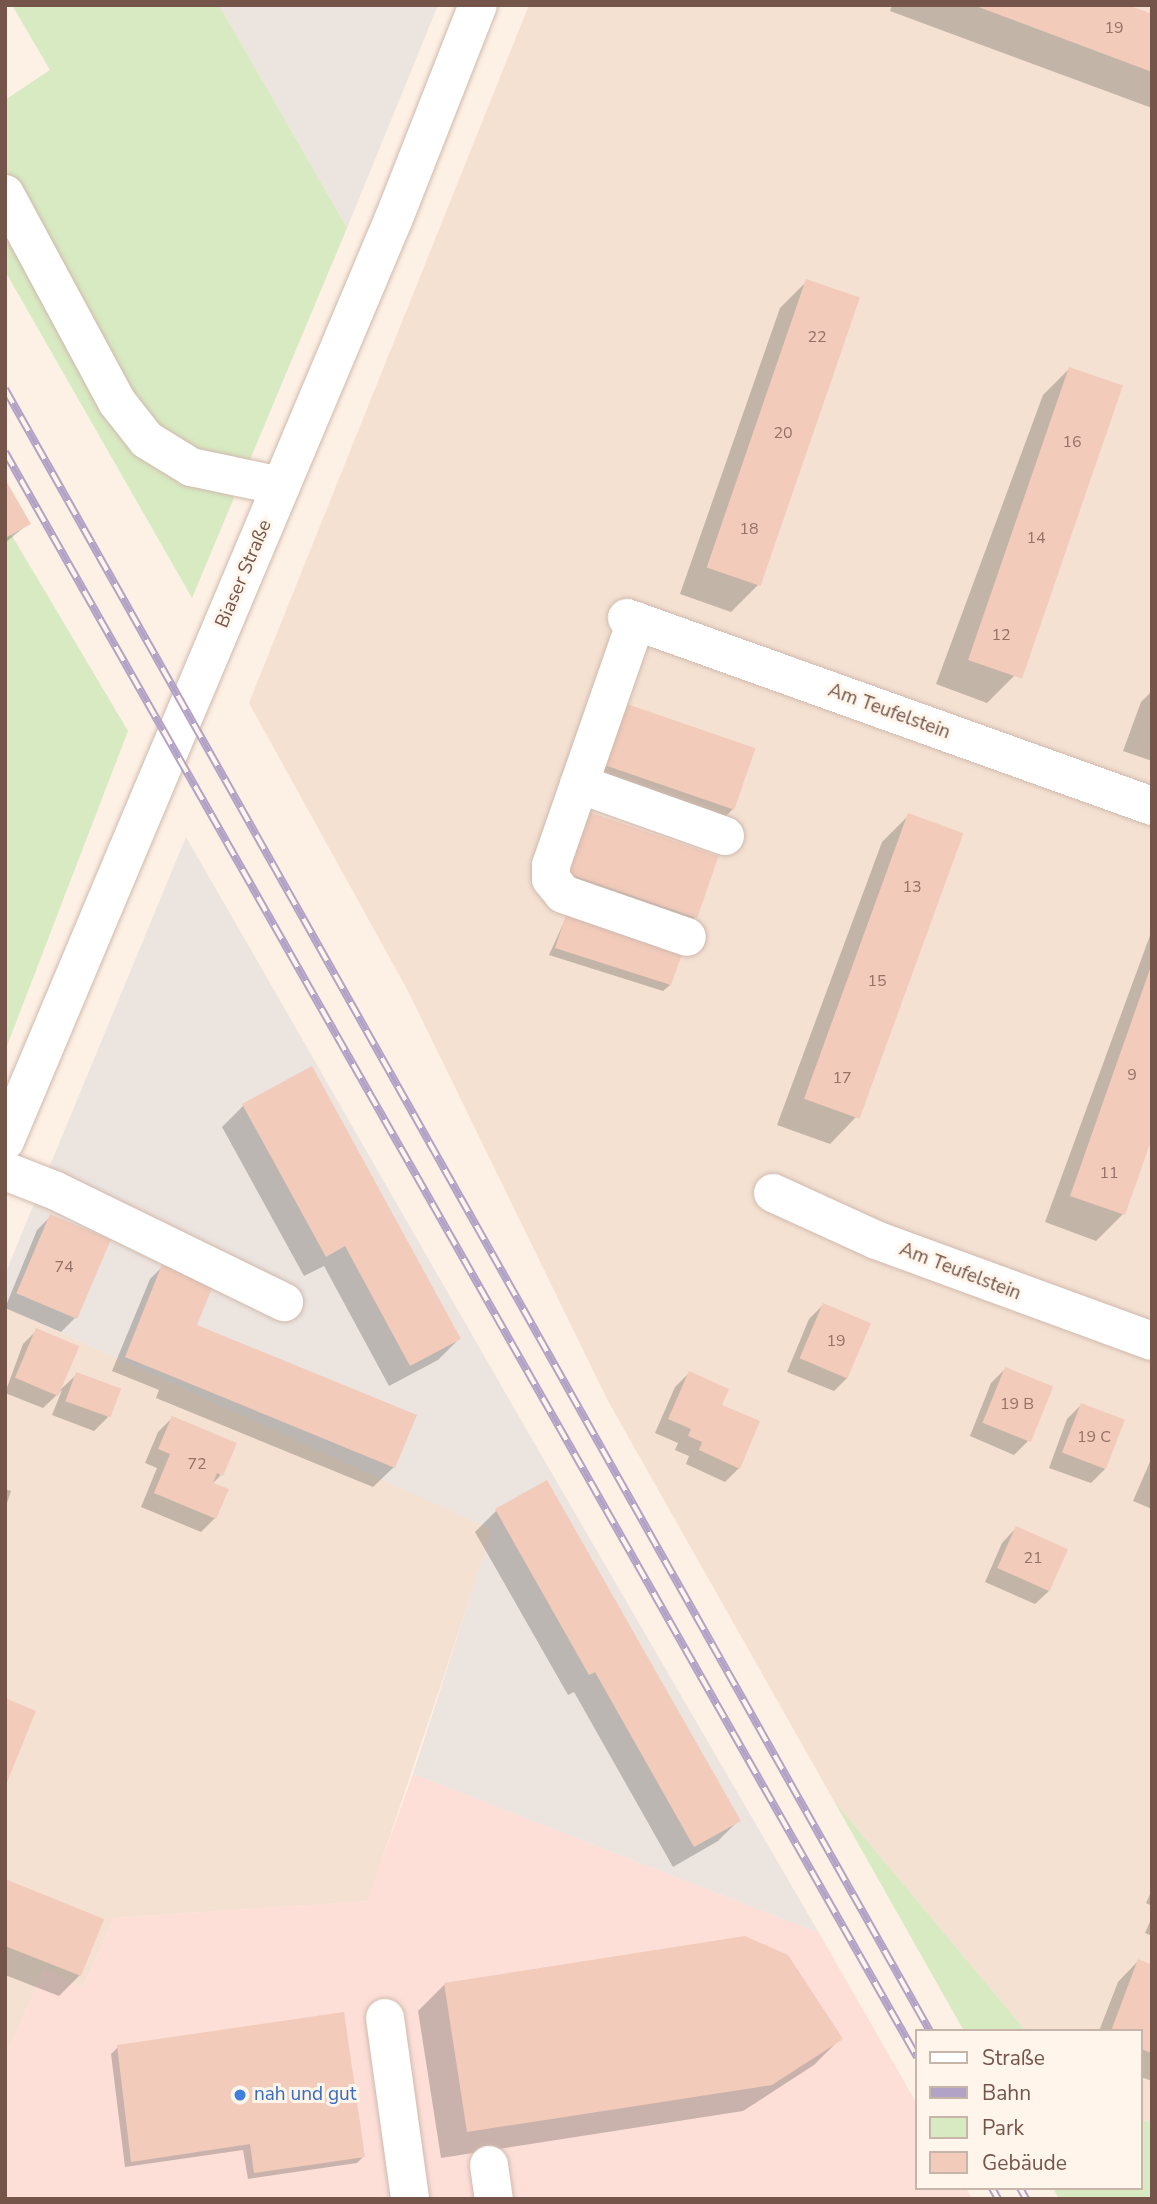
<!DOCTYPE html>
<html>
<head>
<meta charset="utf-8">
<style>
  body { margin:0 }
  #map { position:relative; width:1157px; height:2204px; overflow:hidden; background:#fdf0e4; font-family:"Nunito Sans",sans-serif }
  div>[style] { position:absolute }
  .residential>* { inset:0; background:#f4e1d2 }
  .commercial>* { inset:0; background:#fddfd8 }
  .industrial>* { inset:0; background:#ece4df }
  .green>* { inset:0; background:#d7eac2 }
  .shadow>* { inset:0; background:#0003 }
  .building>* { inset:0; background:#f2cbbb; transform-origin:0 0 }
  .roads { filter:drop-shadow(0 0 2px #d0b9ad) drop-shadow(0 0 2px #d0b9ad) }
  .minor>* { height:38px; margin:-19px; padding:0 19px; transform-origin:19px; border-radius:19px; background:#fff }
  .rail>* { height:8px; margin-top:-4px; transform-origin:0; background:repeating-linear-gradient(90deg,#fff5eb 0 16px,#b2a2c6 0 32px); box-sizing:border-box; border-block:2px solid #b2a2c6 }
  .dots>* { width:19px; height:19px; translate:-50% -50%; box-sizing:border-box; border:4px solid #fff5eb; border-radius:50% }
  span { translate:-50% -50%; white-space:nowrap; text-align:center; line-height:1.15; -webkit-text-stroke:6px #fff5eb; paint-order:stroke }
  .number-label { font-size:16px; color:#947266 }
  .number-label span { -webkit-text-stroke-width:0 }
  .street-label { font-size:19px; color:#755449 }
  .shop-label { font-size:19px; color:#366cbe }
  .left { translate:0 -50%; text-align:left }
  .frame { position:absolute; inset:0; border:7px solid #755449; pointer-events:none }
  .legend { position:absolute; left:915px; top:2029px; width:228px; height:161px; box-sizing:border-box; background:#fff5eb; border:2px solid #c8b5aa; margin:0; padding:9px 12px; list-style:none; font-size:21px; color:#755449 }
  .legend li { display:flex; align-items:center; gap:14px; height:35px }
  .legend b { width:35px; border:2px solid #c8b5aa }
</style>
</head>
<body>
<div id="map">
  <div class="residential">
    <i style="clip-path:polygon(529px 5px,1152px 5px,1152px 2124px,1141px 2119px,1141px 2031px,1026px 2031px,834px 1801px,608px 1401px,408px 991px,249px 703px)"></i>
    <i style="clip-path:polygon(5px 1307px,493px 1530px,368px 1901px,114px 1918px,83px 1987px,44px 1970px,5px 2057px)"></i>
  </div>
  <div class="commercial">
    <i style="clip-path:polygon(413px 1774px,819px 1933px,917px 2104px,917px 2188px,966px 2188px,972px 2199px,5px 2199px,5px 2057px,44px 1969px,83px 1987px,114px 1918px,367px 1901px)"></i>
  </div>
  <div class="industrial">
    <i style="clip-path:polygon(219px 5px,438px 5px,347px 228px)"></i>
    <i style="clip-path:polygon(186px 837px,529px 1434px,819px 1933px,413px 1774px,492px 1530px,5px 1307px,5px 1274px)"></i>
  </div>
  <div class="green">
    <i style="clip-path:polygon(12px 5px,219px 5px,347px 228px,192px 598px,5px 271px,5px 100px,50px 70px)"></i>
    <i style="clip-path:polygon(5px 524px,128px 731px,5px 1051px)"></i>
    <i style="clip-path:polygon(834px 1801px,1026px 2031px,964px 2031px)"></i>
    <i style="clip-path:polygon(1141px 2119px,1152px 2124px,1152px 2199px,1059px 2199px,1053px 2188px,1141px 2188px)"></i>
  </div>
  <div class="shadow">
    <i style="clip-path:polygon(892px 5px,1123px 5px,1152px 16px,1152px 108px,890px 11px)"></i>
    <i style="clip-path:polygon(807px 281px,758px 585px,731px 612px,680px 594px,780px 308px)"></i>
    <i style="clip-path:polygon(1069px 369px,1014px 676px,987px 703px,936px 684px,1043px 395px)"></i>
    <i style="clip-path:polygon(5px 483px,28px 524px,5px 543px)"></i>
    <i style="clip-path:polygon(1152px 691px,1152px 761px,1123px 751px,1141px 702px)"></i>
    <i style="clip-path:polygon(618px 712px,733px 809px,726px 816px,597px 771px)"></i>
    <i style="clip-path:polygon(909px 815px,856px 1117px,830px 1144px,777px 1125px,882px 842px)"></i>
    <i style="clip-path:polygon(580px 820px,695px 917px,689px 924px,560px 879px)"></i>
    <i style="clip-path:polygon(569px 911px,670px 985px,663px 991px,549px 955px)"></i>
    <i style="clip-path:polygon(1152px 930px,1152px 1133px,1123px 1214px,1096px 1241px,1045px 1222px)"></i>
    <i style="clip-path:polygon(311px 1069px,459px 1339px,438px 1360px,389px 1386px,324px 1266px,304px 1276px,222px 1127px,243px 1106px)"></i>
    <i style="clip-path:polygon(51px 1216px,75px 1318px,61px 1332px,5px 1308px,37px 1230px)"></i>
    <i style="clip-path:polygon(164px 1265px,195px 1326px,394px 1467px,373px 1487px,156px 1398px,159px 1390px,112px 1371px,150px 1279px)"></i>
    <i style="clip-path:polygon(823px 1305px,848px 1377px,834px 1391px,787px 1372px,809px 1319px)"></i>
    <i style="clip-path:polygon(37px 1330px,58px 1392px,77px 1374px,108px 1417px,94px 1431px,52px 1415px,62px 1390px,43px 1408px,5px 1393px,23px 1344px)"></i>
    <i style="clip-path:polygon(1005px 1369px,1028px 1441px,1014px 1455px,970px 1436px,991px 1383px)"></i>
    <i style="clip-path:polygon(689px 1373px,720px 1406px,739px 1468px,725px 1482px,686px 1464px,689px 1456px,675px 1450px,678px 1443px,655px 1433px,675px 1387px)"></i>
    <i style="clip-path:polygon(1081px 1405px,1105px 1469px,1091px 1483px,1049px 1468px,1067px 1419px)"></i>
    <i style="clip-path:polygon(172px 1418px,221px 1475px,212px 1484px,215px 1518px,201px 1532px,141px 1507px,157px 1468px,145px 1463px,158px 1432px)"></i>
    <i style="clip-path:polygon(1152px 1457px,1152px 1509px,1133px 1501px)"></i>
    <i style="clip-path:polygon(547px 1482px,739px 1820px,718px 1841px,673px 1867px,574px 1692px,568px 1695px,475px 1532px,496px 1511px)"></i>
    <i style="clip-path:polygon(5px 1489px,11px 1491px,5px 1509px)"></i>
    <i style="clip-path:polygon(1016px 1528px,1050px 1590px,1035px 1604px,985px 1582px,1002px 1543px)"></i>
    <i style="clip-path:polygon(5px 1881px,80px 1975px,59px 1996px,5px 1975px)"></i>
    <i style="clip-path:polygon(1152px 1890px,1152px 1906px,1146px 1903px)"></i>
    <i style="clip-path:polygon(1152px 1917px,1152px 1936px,1145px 1933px)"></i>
    <i style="clip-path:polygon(1138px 1961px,1152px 1967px,1152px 2081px,1141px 2077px,1141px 2031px,1099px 2031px,1118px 1982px)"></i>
    <i style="clip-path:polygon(445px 1984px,841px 2038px,814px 2065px,743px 2111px,441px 2158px,418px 2011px)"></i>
    <i style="clip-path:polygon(118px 2047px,364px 2156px,357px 2163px,248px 2179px,243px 2150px,125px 2167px,111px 2054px)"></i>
  </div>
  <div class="building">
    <i style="clip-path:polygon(973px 5px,1128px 5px,1152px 14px,1152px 72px)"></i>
    <i style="left:806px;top:279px;width:57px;height:305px;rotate:19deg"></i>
    <i style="left:1069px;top:367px;width:57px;height:310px;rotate:19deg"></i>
    <i style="clip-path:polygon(5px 479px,31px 524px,5px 538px)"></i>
    <i style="left:624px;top:703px;width:139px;height:65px;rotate:19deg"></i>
    <i style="left:586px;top:811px;width:140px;height:65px;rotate:19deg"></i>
    <i style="left:908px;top:813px;width:59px;height:304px;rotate:20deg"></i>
    <i style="clip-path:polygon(568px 909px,682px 954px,671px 985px,555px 948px)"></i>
    <i style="clip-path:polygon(1151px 966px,1152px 1138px,1125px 1215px,1070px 1196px)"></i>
    <i style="clip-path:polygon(312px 1066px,461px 1339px,410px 1366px,345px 1246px,326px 1257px,242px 1104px)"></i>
    <i style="left:50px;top:1214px;width:66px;height:86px;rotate:23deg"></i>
    <i style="clip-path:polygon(163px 1262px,214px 1283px,197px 1325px,417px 1415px,395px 1468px,125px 1357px)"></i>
    <i style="left:823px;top:1303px;width:52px;height:60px;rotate:23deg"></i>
    <i style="left:36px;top:1328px;width:47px;height:54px;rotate:23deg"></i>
    <i style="left:1005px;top:1367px;width:52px;height:60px;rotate:22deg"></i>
    <i style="clip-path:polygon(689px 1371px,729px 1389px,722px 1405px,760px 1421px,740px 1469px,699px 1450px,702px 1442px,688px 1436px,691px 1429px,668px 1419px)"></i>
    <i style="left:76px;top:1372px;width:48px;height:31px;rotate:20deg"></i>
    <i style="left:1081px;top:1403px;width:47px;height:53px;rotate:21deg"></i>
    <i style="clip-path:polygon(172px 1416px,237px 1443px,223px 1476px,217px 1473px,213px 1483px,229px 1489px,216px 1519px,154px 1493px,170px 1454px,158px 1449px)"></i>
    <i style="clip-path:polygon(547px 1480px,741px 1821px,694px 1847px,595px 1672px,589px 1675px,495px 1509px)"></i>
    <i style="left:1016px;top:1526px;width:57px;height:46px;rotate:24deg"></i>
    <i style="clip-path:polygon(5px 1698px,36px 1711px,5px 1787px)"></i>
    <i style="clip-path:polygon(5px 1879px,104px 1919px,81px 1976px,5px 1946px)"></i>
    <i style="clip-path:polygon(745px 1936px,788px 1955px,843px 2039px,772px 2085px,467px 2132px,444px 1983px)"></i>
    <i style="clip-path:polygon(1138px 1959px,1152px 1965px,1152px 2053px,1141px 2049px,1141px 2031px,1111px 2031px)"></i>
    <i style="clip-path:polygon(344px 2012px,365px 2157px,254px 2173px,250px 2144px,131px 2162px,117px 2045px)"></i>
  </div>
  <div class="roads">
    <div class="minor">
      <i style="left:5px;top:194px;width:236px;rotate:61.7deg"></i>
      <i style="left:117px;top:402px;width:48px;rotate:51.7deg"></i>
      <i style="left:147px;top:440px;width:52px;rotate:31.5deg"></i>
      <i style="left:191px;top:467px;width:92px;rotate:11.9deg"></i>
      <i style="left:627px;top:618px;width:558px;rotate:19.7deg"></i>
      <i style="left:636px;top:621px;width:258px;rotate:109.2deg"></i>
      <i style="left:551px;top:865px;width:14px;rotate:90deg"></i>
      <i style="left:551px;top:879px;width:19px;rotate:51deg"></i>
      <i style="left:563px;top:894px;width:131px;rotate:19.1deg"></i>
      <i style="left:579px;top:784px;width:155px;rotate:19.6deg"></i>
      <i style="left:5px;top:1141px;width:1002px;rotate:-67.15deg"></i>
      <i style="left:394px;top:218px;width:229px;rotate:-68.5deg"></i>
      <i style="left:5px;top:1171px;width:53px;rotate:21.2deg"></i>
      <i style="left:54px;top:1190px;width:256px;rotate:26deg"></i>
      <i style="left:773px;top:1193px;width:113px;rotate:24.5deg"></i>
      <i style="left:876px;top:1240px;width:294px;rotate:20.1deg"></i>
      <i style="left:385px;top:2018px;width:183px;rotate:82.1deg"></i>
      <i style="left:489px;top:2165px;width:34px;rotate:82deg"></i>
    </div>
  </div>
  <div class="rail">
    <i style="left:5px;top:389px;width:1885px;rotate:60.61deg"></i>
    <i style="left:5px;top:452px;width:1846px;rotate:60.39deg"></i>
    <i style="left:992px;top:2188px;width:13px;rotate:61deg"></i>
    <i style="left:1020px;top:2188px;width:13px;rotate:61deg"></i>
  </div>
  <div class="dots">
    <i style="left:240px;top:2095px;background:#3f7fe0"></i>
  </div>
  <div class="number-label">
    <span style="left:1114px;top:28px">19</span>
    <span style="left:817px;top:337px">22</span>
    <span style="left:783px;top:433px">20</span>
    <span style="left:1072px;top:442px">16</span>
    <span style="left:749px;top:529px">18</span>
    <span style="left:1036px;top:538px">14</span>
    <span style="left:1001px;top:635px">12</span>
    <span style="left:912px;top:887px">13</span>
    <span style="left:877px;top:981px">15</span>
    <span style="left:1132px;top:1075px">9</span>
    <span style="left:842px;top:1078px">17</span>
    <span style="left:1109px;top:1173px">11</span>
    <span style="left:64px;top:1267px">74</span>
    <span style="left:836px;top:1341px">19</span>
    <span style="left:1017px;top:1404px">19 B</span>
    <span style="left:1094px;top:1437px">19 C</span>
    <span style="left:197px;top:1464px">72</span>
    <span style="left:1033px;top:1558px">21</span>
  </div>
  <div class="street-label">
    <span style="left:244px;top:574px;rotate:-67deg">Biaser Straße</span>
    <span style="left:889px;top:712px;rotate:20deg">Am Teufelstein</span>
    <span style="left:960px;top:1272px;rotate:21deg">Am Teufelstein</span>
  </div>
  <div class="shop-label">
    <span class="left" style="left:254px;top:2095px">nah und gut</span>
  </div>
  <div class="frame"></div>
  <ul class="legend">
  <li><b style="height:9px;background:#fff"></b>Straße</li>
  <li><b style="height:9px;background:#b2a2c6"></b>Bahn</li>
  <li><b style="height:19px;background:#d7eac2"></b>Park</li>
  <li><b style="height:19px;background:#f2cbbb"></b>Gebäude</li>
  </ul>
</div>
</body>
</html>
